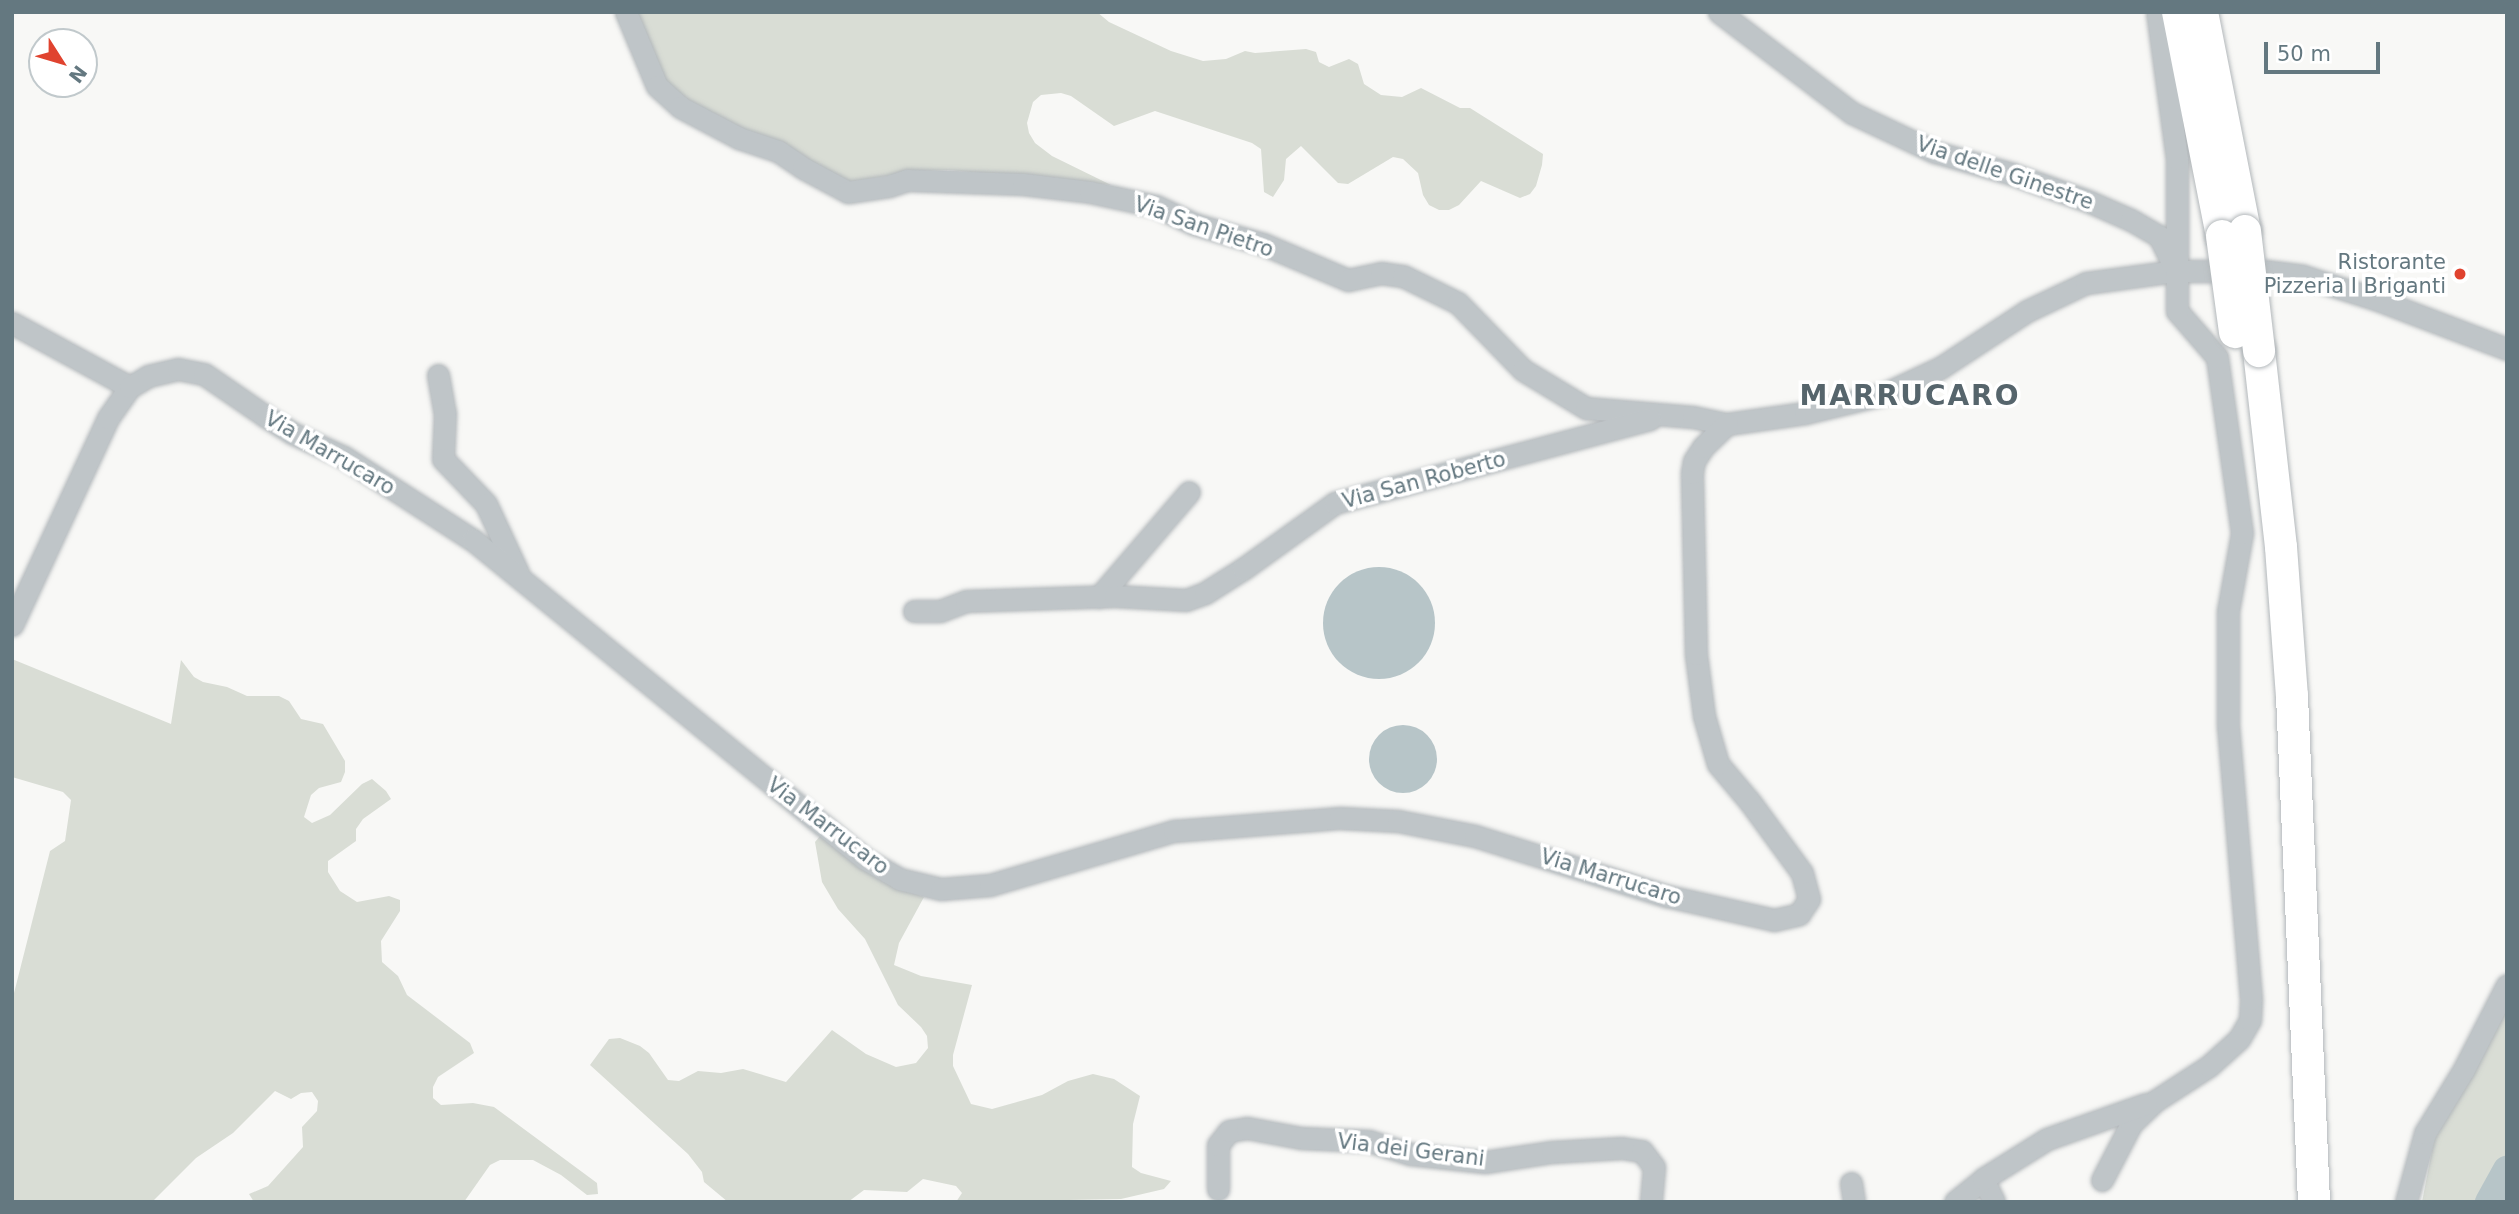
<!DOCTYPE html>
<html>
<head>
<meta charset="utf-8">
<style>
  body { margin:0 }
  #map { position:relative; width:2519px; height:1214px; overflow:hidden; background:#f8f8f6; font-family:"DejaVu Sans",sans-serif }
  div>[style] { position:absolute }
  .green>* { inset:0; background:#d9ddd5 }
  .water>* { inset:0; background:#b7c5c8 }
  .round { border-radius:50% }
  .river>* { height:28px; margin:-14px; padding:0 14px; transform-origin:14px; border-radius:14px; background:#b7c5c8 }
  .roads { filter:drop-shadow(0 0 2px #b3b8bb) drop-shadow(0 0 2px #b3b8bb) }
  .minor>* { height:21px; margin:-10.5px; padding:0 10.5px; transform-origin:10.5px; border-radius:10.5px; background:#bfc5c8 }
  .highway>* { height:32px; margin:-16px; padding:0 16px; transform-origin:16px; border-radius:16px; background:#fff }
  .bridges { filter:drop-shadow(0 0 2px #b3b8bb) drop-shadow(0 0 2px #b3b8bb) }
  .highway-bridge>* { height:32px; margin:-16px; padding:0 16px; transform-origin:16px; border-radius:16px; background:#fff }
  .dots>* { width:19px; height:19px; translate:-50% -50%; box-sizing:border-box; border:4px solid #fff; border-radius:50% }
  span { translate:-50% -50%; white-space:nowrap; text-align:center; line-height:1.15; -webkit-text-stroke:7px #fff; paint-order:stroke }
  .street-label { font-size:21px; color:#647880 }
  .poi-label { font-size:21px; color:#647880 }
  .right { translate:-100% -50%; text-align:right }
  .district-label { font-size:28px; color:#56656c; font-weight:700; letter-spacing:2px }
  .frame { position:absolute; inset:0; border:14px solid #647880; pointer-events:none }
  .north { position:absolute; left:28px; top:28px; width:70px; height:70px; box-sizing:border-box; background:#fff; border:2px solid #c1c9cc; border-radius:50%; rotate:127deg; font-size:19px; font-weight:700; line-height:28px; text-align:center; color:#647880 }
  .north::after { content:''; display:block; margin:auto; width:24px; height:32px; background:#e0432f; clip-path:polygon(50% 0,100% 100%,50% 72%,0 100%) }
  .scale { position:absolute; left:2264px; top:42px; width:116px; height:32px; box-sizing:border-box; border:4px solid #647880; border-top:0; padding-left:9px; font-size:21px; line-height:24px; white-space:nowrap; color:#647880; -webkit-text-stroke:5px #fff; paint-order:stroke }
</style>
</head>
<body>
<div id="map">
  <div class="green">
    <i style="clip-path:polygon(631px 12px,1097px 12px,1109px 22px,1171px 51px,1203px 61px,1226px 59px,1245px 51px,1255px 53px,1306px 49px,1316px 52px,1319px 62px,1329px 67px,1349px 59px,1358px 64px,1364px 84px,1381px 95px,1402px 97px,1421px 88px,1460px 108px,1470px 108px,1543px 154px,1542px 165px,1536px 186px,1530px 194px,1520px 198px,1481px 181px,1459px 205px,1449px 210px,1439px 210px,1429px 205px,1423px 195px,1418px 173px,1403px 159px,1393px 157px,1348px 184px,1338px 183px,1301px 146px,1286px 159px,1284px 180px,1273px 197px,1264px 192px,1261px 149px,1252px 143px,1155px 111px,1114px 126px,1071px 96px,1061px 93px,1041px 95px,1033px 102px,1027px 123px,1029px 133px,1035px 143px,1052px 156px,1111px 185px,949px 170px,918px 171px,843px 183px,707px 115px,661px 78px)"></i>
    <i style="clip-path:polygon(12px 659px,171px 724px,181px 660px,194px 677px,203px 682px,227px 687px,247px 696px,279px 696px,289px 701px,301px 719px,323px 724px,345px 761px,345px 772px,341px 782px,319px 788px,311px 795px,304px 817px,312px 823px,330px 815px,362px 784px,372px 779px,386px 791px,391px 799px,363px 819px,356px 829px,356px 841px,328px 861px,328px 872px,340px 891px,357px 902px,389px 896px,400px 900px,400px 911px,381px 941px,382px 962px,398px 976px,407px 995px,470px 1043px,474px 1053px,438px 1077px,433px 1087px,433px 1098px,441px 1105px,473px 1103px,494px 1107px,597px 1183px,598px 1194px,587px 1195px,561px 1175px,533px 1160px,500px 1160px,490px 1165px,464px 1202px,254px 1202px,249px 1194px,268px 1186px,303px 1147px,302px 1127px,317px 1111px,318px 1101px,312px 1092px,301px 1093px,291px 1099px,275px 1091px,233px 1133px,196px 1158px,152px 1202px,12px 1202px,12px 1001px,50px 851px,65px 841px,71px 800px,63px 792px,12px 777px)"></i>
    <i style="clip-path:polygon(821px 835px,899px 888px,924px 897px,899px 943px,894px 965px,921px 976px,972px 985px,953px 1055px,953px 1066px,971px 1104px,992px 1109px,1042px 1095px,1068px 1081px,1093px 1074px,1114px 1079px,1140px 1096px,1133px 1124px,1132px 1167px,1141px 1173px,1171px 1181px,1164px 1189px,1121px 1199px,956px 1202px,962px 1193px,956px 1186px,923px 1179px,907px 1192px,864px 1190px,848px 1202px,728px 1202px,704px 1182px,702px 1172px,688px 1154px,590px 1065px,609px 1039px,620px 1038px,640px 1046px,649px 1053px,668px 1080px,679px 1081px,698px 1071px,721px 1073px,743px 1069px,786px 1082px,832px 1030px,866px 1054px,896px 1067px,916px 1063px,928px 1048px,927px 1036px,921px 1027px,898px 1005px,865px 939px,838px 909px,822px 882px,815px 842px)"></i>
    <i style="clip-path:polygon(2507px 1003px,2507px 1202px,2422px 1202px,2434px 1140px)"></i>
  </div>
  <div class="water">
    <i class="round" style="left:1323px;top:567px;width:112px;height:112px"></i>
    <i class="round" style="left:1369px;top:725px;width:68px;height:68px"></i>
  </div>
  <div class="river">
    <i style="left:2489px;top:1202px;width:37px;rotate:-61deg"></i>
  </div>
  <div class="roads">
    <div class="minor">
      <i style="left:626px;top:12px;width:80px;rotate:67.3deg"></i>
      <i style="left:657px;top:86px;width:31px;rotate:42deg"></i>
      <i style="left:680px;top:107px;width:67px;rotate:27.7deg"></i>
      <i style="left:739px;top:138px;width:41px;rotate:18.4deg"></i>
      <i style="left:778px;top:151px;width:30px;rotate:34deg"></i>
      <i style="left:803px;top:168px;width:51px;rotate:28.1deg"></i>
      <i style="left:848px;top:192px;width:41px;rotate:-8.3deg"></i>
      <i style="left:889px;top:186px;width:20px;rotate:-18deg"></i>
      <i style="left:908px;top:180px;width:115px;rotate:2deg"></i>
      <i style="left:1023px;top:184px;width:67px;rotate:6.8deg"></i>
      <i style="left:1090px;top:192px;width:67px;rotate:12deg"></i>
      <i style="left:1156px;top:206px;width:42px;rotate:25.3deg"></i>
      <i style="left:1194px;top:224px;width:72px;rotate:16.2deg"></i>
      <i style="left:1263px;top:244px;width:92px;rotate:23deg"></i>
      <i style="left:1348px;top:280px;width:34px;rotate:-12deg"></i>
      <i style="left:1381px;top:273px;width:22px;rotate:8deg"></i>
      <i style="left:1403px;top:276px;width:61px;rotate:26.1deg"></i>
      <i style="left:1458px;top:303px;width:93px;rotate:45.9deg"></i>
      <i style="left:1523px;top:370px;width:74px;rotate:31.1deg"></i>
      <i style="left:1586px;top:408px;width:107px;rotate:4.8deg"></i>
      <i style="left:1693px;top:417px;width:35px;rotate:12deg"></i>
      <i style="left:1727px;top:424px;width:79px;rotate:-8deg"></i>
      <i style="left:1805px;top:413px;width:81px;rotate:-13.5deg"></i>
      <i style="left:1884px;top:394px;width:62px;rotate:-24.9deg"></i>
      <i style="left:1940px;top:368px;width:104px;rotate:-33.2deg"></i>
      <i style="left:2027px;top:311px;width:65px;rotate:-25.4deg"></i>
      <i style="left:2086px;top:283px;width:91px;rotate:-7.6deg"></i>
      <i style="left:2176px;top:271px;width:89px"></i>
      <i style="left:2265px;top:271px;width:38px;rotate:7deg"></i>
      <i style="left:2303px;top:276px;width:79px;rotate:17.7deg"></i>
      <i style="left:2378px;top:300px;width:138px;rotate:20.8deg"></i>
      <i style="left:1719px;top:12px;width:167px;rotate:37.2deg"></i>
      <i style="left:1852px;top:113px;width:92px;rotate:25.2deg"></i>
      <i style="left:1935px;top:152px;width:80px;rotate:15.9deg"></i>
      <i style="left:2012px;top:174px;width:83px;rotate:19.7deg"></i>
      <i style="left:2090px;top:202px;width:45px;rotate:23.7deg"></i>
      <i style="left:2131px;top:220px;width:32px;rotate:30deg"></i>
      <i style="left:2159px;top:236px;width:32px;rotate:64deg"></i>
      <i style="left:12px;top:323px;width:134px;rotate:28.5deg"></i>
      <i style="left:438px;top:375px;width:39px;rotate:80deg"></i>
      <i style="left:445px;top:413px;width:46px;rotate:92.5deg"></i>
      <i style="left:443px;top:459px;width:62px;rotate:46.3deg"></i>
      <i style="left:486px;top:504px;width:76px;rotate:65.1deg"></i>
      <i style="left:1099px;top:597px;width:138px;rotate:-49.4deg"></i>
      <i style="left:914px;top:611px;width:26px"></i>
      <i style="left:940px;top:611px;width:28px;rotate:-21deg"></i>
      <i style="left:966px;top:601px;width:149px;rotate:-1.9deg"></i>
      <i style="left:1115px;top:596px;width:71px;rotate:3.2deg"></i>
      <i style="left:1186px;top:600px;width:20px;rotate:-20deg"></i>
      <i style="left:1205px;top:593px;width:45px;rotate:-32.3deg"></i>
      <i style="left:1243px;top:569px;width:113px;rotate:-35.7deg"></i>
      <i style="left:1335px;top:503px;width:326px;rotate:-14.9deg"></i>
      <i style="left:12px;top:625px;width:228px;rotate:-65.1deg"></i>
      <i style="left:108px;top:418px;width:38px;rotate:-55deg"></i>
      <i style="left:130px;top:387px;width:21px;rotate:-31deg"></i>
      <i style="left:148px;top:376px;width:31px;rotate:-13deg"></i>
      <i style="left:178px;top:369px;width:26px;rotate:11deg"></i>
      <i style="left:204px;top:374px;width:74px;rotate:34.5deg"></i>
      <i style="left:265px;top:416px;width:32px;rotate:32deg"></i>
      <i style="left:292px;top:433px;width:57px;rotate:24.8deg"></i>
      <i style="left:344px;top:457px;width:153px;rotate:32.8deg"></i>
      <i style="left:473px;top:540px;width:440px;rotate:39.2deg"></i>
      <i style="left:814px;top:818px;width:65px;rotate:38.8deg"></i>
      <i style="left:865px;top:859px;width:39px;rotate:30deg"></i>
      <i style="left:899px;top:879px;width:43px;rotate:13.4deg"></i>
      <i style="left:941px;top:889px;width:49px;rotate:-4.7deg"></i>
      <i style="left:990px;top:885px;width:192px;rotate:-16.4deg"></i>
      <i style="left:1174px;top:831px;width:167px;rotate:-4.5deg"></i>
      <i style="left:1340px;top:818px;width:58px;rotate:3deg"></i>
      <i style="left:1398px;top:821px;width:78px;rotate:11deg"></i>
      <i style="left:1475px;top:836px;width:201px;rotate:17.4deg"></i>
      <i style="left:1667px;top:896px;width:110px;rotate:12.6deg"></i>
      <i style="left:1774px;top:920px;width:26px;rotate:-13deg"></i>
      <i style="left:1799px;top:914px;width:18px;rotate:-56deg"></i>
      <i style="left:1809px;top:899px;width:27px;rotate:-105deg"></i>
      <i style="left:1802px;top:873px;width:88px;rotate:-126.2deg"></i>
      <i style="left:1750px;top:802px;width:50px;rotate:-130.1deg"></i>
      <i style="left:1718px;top:764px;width:50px;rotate:-106.3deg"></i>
      <i style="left:1704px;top:716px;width:63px;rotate:-97.4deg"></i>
      <i style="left:1696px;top:654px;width:181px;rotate:-91.3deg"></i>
      <i style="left:1692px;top:473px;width:12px;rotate:-81deg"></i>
      <i style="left:1694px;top:461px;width:17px;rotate:-57deg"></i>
      <i style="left:1703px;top:447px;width:33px;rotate:-44deg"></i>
      <i style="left:1983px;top:1179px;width:25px;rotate:64deg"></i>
      <i style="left:2102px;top:1180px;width:63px;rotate:-62.6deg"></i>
      <i style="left:2131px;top:1124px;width:33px;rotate:-44deg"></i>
      <i style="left:2155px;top:1101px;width:64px;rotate:-32.9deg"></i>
      <i style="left:2209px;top:1066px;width:40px;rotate:-42deg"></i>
      <i style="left:2239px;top:1039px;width:22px;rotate:-60deg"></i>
      <i style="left:2250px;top:1020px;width:21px;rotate:-87deg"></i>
      <i style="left:2251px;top:999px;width:274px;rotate:-94.8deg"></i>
      <i style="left:2228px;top:726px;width:115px;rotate:-90deg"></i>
      <i style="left:2228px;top:611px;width:79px;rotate:-79.8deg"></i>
      <i style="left:2242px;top:533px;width:178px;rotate:-98.1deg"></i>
      <i style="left:2217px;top:357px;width:61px;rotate:-131deg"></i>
      <i style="left:2177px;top:311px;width:152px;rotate:-90deg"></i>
      <i style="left:2177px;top:159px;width:148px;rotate:-97.7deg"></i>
      <i style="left:1851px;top:1183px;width:19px;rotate:81deg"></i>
      <i style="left:1218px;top:1189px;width:44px;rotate:-90deg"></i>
      <i style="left:1218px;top:1145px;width:18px;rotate:-52deg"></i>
      <i style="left:1229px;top:1131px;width:18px;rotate:-9deg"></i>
      <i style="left:1247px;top:1128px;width:55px;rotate:10.5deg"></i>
      <i style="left:1301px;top:1138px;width:68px;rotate:2.5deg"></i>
      <i style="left:1369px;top:1141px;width:43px;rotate:17.6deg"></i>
      <i style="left:1410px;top:1154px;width:75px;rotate:6.1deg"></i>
      <i style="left:1485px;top:1162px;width:68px;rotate:-8.5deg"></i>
      <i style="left:1552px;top:1152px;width:70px;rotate:-3.3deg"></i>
      <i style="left:1622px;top:1148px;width:20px;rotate:9deg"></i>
      <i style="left:1642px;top:1151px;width:20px;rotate:53deg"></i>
      <i style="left:1654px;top:1167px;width:35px;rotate:95deg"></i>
      <i style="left:1955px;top:1202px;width:36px;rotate:-39deg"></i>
      <i style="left:1983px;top:1179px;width:75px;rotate:-32deg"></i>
      <i style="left:2047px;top:1139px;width:105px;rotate:-19.5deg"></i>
      <i style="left:2406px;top:1202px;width:72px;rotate:-74.6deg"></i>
      <i style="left:2425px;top:1133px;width:75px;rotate:-58.6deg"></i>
      <i style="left:2464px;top:1069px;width:94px;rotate:-62.9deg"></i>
    </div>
    <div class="highway">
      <i style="left:2178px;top:12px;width:228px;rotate:78.9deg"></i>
      <i style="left:2202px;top:12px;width:223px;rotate:78.9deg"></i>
      <i style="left:2259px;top:351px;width:197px;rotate:83.6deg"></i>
      <i style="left:2281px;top:547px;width:149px;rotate:85.8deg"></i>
      <i style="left:2292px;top:696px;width:506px;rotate:87.51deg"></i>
    </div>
  </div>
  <div class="bridges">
    <div class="highway-bridge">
      <i style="left:2245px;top:231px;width:121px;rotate:83.3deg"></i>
      <i style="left:2222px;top:236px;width:97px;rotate:82.3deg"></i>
    </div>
  </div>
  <div class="dots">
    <i style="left:2460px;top:274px;background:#e0432f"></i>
  </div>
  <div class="street-label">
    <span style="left:2005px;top:173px;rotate:19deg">Via delle Ginestre</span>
    <span style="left:1204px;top:227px;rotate:19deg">Via San Pietro</span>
    <span style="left:330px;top:453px;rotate:30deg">Via Marrucaro</span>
    <span style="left:1424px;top:480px;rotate:-15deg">Via San Roberto</span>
    <span style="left:828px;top:826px;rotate:37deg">Via Marrucaro</span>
    <span style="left:1611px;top:877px;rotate:17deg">Via Marrucaro</span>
    <span style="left:1411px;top:1150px;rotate:7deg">Via dei Gerani</span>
  </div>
  <div class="poi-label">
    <span class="right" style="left:2446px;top:274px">Ristorante<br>Pizzeria I Briganti</span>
  </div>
  <div class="district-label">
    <span style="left:1910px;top:396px">MARRUCARO</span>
  </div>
  <div class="frame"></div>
  <div class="north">N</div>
  <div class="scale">50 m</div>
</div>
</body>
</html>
